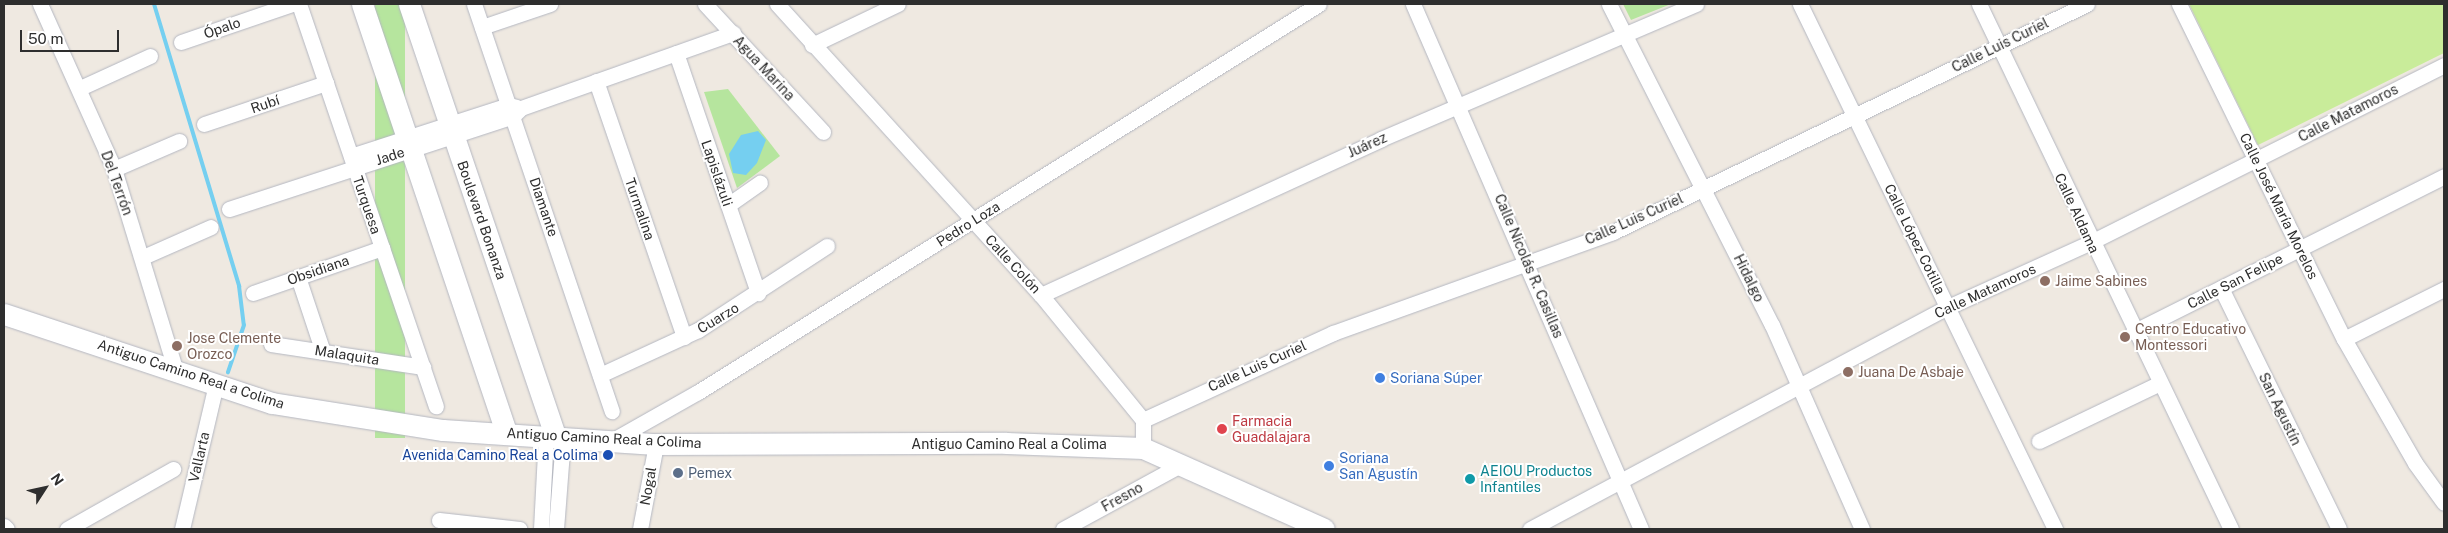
<!DOCTYPE html>
<html>
<head>
<meta charset="utf-8">
<style>
  body { margin:0 }
  #map { position:relative; width:2448px; height:533px; overflow:hidden; background:#efe9e1; font-family:"Public Sans",sans-serif }
  div>[style] { position:absolute }
  .green>* { inset:0; background:#b6e59e; transform-origin:0 0 }
  .pitch>* { inset:0; background:#c9ec9a }
  .water>* { inset:0; background:#75cff0 }
  .stream>* { height:4px; margin:-2px; padding:0 2px; transform-origin:2px; border-radius:2px; background:#75cff0 }
  .roads { filter:drop-shadow(0 0 1px #b4b7c1) drop-shadow(0 0 1px #b4b7c1) }
  .street>* { height:15px; margin:-7.5px; padding:0 7.5px; transform-origin:7.5px; border-radius:7.5px; background:#fff }
  .secondary>* { height:21px; margin:-10.5px; padding:0 10.5px; transform-origin:10.5px; border-radius:10.5px; background:#fff }
  .dots>* { width:14px; height:14px; translate:-50% -50%; box-sizing:border-box; border:2px solid #fff; border-radius:50% }
  span { translate:-50% -50%; white-space:nowrap; text-align:center; line-height:1.15; -webkit-text-stroke:4px #fff; paint-order:stroke }
  .street-label { font-size:14px; color:#2e2e2e }
  .education-label { font-size:14px; color:#785e54 }
  .left { translate:0 -50%; text-align:left }
  .shop-label { font-size:14px; color:#366cbe }
  .health-label { font-size:14px; color:#be3a42 }
  .transit-label { font-size:14px; color:#164399 }
  .right { translate:-100% -50%; text-align:right }
  .culture-label { font-size:14px; color:#0d838f }
  .service-label { font-size:14px; color:#4e5e75 }
  .frame { position:absolute; inset:0; border:5px solid #2e2e2e; pointer-events:none }
  .north { position:absolute; left:20px; top:463px; width:50px; height:50px; -webkit-text-stroke:4px #fff; paint-order:stroke; rotate:55deg; font-size:14px; font-weight:700; line-height:20px; text-align:center; color:#2e2e2e }
  .north::after { content:''; display:block; margin:auto; width:18px; height:22px; background:#2e2e2e; clip-path:polygon(50% 0,100% 100%,50% 72%,0 100%) }
  .scale { position:absolute; left:20px; top:30px; width:99px; height:22px; box-sizing:border-box; border:2px solid #2e2e2e; border-top:0; padding-left:6px; font-size:15px; line-height:18px; white-space:nowrap; color:#2e2e2e; -webkit-text-stroke:4px #fff; paint-order:stroke }
</style>
</head>
<body>
<div id="map">
  <div class="green">
    <i style="left:375px;top:4px;width:30px;height:434px"></i>
    <i style="clip-path:polygon(1623px 4px,1671px 4px,1631px 20px)"></i>
    <i style="clip-path:polygon(728px 89px,780px 156px,737px 188px,704px 92px)"></i>
  </div>
  <div class="pitch">
    <i style="clip-path:polygon(2189px 4px,2444px 4px,2444px 53px,2258px 145px)"></i>
  </div>
  <div class="water">
    <i style="clip-path:polygon(758px 131px,766px 140px,757px 163px,746px 175px,733px 173px,729px 154px,741px 135px)"></i>
  </div>
  <div class="stream">
    <i style="left:154px;top:4px;width:295px;rotate:73.2deg"></i>
    <i style="left:239px;top:286px;width:39px;rotate:83deg"></i>
    <i style="left:244px;top:325px;width:50px;rotate:108.8deg"></i>
  </div>
  <div class="roads">
    <div class="street">
      <i style="left:40px;top:4px;width:181px;rotate:65.8deg"></i>
      <i style="left:114px;top:169px;width:209px;rotate:73deg"></i>
      <i style="left:299px;top:4px;width:425px;rotate:71.2deg"></i>
      <i style="left:474px;top:4px;width:430px;rotate:71.3deg"></i>
      <i style="left:705px;top:4px;width:174px;rotate:47.3deg"></i>
      <i style="left:777px;top:4px;width:393px;rotate:47.8deg"></i>
      <i style="left:1041px;top:295px;width:161px;rotate:50.8deg"></i>
      <i style="left:1143px;top:420px;width:28px;rotate:90deg"></i>
      <i style="left:1413px;top:4px;width:572px;rotate:66.53deg"></i>
      <i style="left:1609px;top:4px;width:360px;rotate:63.1deg"></i>
      <i style="left:1772px;top:325px;width:223px;rotate:66.2deg"></i>
      <i style="left:1800px;top:4px;width:584px;rotate:64.09deg"></i>
      <i style="left:1979px;top:4px;width:582px;rotate:64.36deg"></i>
      <i style="left:2179px;top:4px;width:373px;rotate:63.8deg"></i>
      <i style="left:2344px;top:339px;width:143px;rotate:60.2deg"></i>
      <i style="left:2415px;top:463px;width:49px;rotate:54.1deg"></i>
      <i style="left:482px;top:27px;width:72px;rotate:-18.7deg"></i>
      <i style="left:181px;top:42px;width:117px;rotate:-18.9deg"></i>
      <i style="left:812px;top:45px;width:95px;rotate:-25.5deg"></i>
      <i style="left:676px;top:53px;width:254px;rotate:71.1deg"></i>
      <i style="left:596px;top:81px;width:271px;rotate:71deg"></i>
      <i style="left:80px;top:88px;width:77px;rotate:-24.6deg"></i>
      <i style="left:204px;top:124px;width:129px;rotate:-18.6deg"></i>
      <i style="left:351px;top:156px;width:166px;rotate:-17.9deg"></i>
      <i style="left:509px;top:105px;width:8px;rotate:14deg"></i>
      <i style="left:114px;top:169px;width:71px;rotate:-23.3deg"></i>
      <i style="left:728px;top:205px;width:39px;rotate:-35deg"></i>
      <i style="left:229px;top:209px;width:299px;rotate:-18.1deg"></i>
      <i style="left:513px;top:116px;width:11px;rotate:-45deg"></i>
      <i style="left:521px;top:108px;width:225px;rotate:-19.5deg"></i>
      <i style="left:143px;top:257px;width:74px;rotate:-23.8deg"></i>
      <i style="left:298px;top:277px;width:79px;rotate:71.6deg"></i>
      <i style="left:2221px;top:288px;width:268px;rotate:63.9deg"></i>
      <i style="left:253px;top:293px;width:137px;rotate:-19.2deg"></i>
      <i style="left:1041px;top:295px;width:374px;rotate:-24.6deg"></i>
      <i style="left:1381px;top:139px;width:343px;rotate:-23.2deg"></i>
      <i style="left:2133px;top:332px;width:348px;rotate:-26.6deg"></i>
      <i style="left:2344px;top:339px;width:112px;rotate:-26.6deg"></i>
      <i style="left:271px;top:344px;width:154px;rotate:8.6deg"></i>
      <i style="left:600px;top:375px;width:108px;rotate:-24.7deg"></i>
      <i style="left:698px;top:330px;width:154px;rotate:-33.1deg"></i>
      <i style="left:1143px;top:420px;width:209px;rotate:-24.6deg"></i>
      <i style="left:1333px;top:333px;width:298px;rotate:-19.8deg"></i>
      <i style="left:1613px;top:232px;width:526px;rotate:-25.69deg"></i>
      <i style="left:613px;top:440px;width:98px;rotate:-29.5deg"></i>
      <i style="left:698px;top:392px;width:732px;rotate:-32deg"></i>
      <i style="left:2039px;top:441px;width:132px;rotate:-25.6deg"></i>
      <i style="left:439px;top:520px;width:81px;rotate:6.4deg"></i>
      <i style="left:4px;top:526px;width:4px;rotate:45deg"></i>
      <i style="left:67px;top:529px;width:122px;rotate:-29.5deg"></i>
      <i style="left:182px;top:529px;width:149px;rotate:-76.8deg"></i>
      <i style="left:541px;top:529px;width:94px;rotate:-87deg"></i>
      <i style="left:556px;top:529px;width:92px;rotate:-85.6deg"></i>
      <i style="left:640px;top:529px;width:86px;rotate:-79.3deg"></i>
      <i style="left:1063px;top:529px;width:136px;rotate:-28.6deg"></i>
      <i style="left:1530px;top:529px;width:473px;rotate:-28deg"></i>
      <i style="left:1948px;top:307px;width:157px;rotate:-24.4deg"></i>
      <i style="left:2091px;top:242px;width:395px;rotate:-26.6deg"></i>
    </div>
    <div class="secondary">
      <i style="left:362px;top:4px;width:452px;rotate:71.4deg"></i>
      <i style="left:409px;top:4px;width:456px;rotate:71.3deg"></i>
      <i style="left:4px;top:314px;width:282px;rotate:18.4deg"></i>
      <i style="left:272px;top:403px;width:173px;rotate:9deg"></i>
      <i style="left:443px;top:430px;width:213px;rotate:3.8deg"></i>
      <i style="left:656px;top:444px;width:350px;rotate:-0.2deg"></i>
      <i style="left:1006px;top:443px;width:137px;rotate:2.1deg"></i>
      <i style="left:1143px;top:448px;width:198px;rotate:24.1deg"></i>
    </div>
  </div>
  <div class="dots">
    <i style="left:2045px;top:281px;background:#8d6e63"></i>
    <i style="left:2125px;top:337px;background:#8d6e63"></i>
    <i style="left:177px;top:346px;background:#8d6e63"></i>
    <i style="left:1848px;top:372px;background:#8d6e63"></i>
    <i style="left:1380px;top:378px;background:#3f7fe0"></i>
    <i style="left:1222px;top:429px;background:#e0444e"></i>
    <i style="left:608px;top:455px;background:#1a4fb4"></i>
    <i style="left:1329px;top:466px;background:#3f7fe0"></i>
    <i style="left:678px;top:473px;background:#5c6f8a"></i>
    <i style="left:1470px;top:479px;background:#0f9aa8"></i>
  </div>
  <div class="street-label">
    <span style="left:222px;top:28px;rotate:-19deg">Ópalo</span>
    <span style="left:2000px;top:45px;rotate:-26deg">Calle Luis Curiel</span>
    <span style="left:764px;top:68px;rotate:47deg">Agua Marina</span>
    <span style="left:265px;top:104px;rotate:-19deg">Rubí</span>
    <span style="left:2348px;top:113px;rotate:-27deg">Calle Matamoros</span>
    <span style="left:1367px;top:145px;rotate:-24deg">Juárez</span>
    <span style="left:390px;top:156px;rotate:-18deg">Jade</span>
    <span style="left:717px;top:173px;rotate:71deg">Lapislázuli</span>
    <span style="left:117px;top:183px;rotate:70deg">Del Terrón</span>
    <span style="left:367px;top:205px;rotate:71deg">Turquesa</span>
    <span style="left:2279px;top:206px;rotate:64deg">Calle José María Morelos</span>
    <span style="left:544px;top:207px;rotate:71deg">Diamante</span>
    <span style="left:640px;top:209px;rotate:71deg">Turmalina</span>
    <span style="left:2077px;top:213px;rotate:65deg">Calle Aldama</span>
    <span style="left:1634px;top:219px;rotate:-24deg">Calle Luis Curiel</span>
    <span style="left:482px;top:220px;rotate:71deg">Boulevard Bonanza</span>
    <span style="left:968px;top:224px;rotate:-32deg">Pedro Loza</span>
    <span style="left:1915px;top:239px;rotate:64deg">Calle López Cotilla</span>
    <span style="left:1013px;top:264px;rotate:47deg">Calle Colón</span>
    <span style="left:1529px;top:266px;rotate:67deg">Calle Nicolás R. Casillas</span>
    <span style="left:318px;top:270px;rotate:-19deg">Obsidiana</span>
    <span style="left:1749px;top:278px;rotate:64deg">Hidalgo</span>
    <span style="left:2235px;top:281px;rotate:-27deg">Calle San Felipe</span>
    <span style="left:1985px;top:291px;rotate:-25deg">Calle Matamoros</span>
    <span style="left:718px;top:318px;rotate:-31deg">Cuarzo</span>
    <span style="left:347px;top:355px;rotate:9deg">Malaquita</span>
    <span style="left:1257px;top:366px;rotate:-24deg">Calle Luis Curiel</span>
    <span style="left:191px;top:374px;rotate:18deg">Antiguo Camino Real a Colima</span>
    <span style="left:2280px;top:409px;rotate:64deg">San Agustín</span>
    <span style="left:604px;top:438px;rotate:3deg">Antiguo Camino Real a Colima</span>
    <span style="left:1009px;top:444px">Antiguo Camino Real a Colima</span>
    <span style="left:199px;top:457px;rotate:-77deg">Vallarta</span>
    <span style="left:648px;top:486px;rotate:-80deg">Nogal</span>
    <span style="left:1122px;top:497px;rotate:-29deg">Fresno</span>
  </div>
  <div class="education-label">
    <span class="left" style="left:2055px;top:281px">Jaime Sabines</span>
    <span class="left" style="left:2135px;top:337px">Centro Educativo<br>Montessori</span>
    <span class="left" style="left:187px;top:346px">Jose Clemente<br>Orozco</span>
    <span class="left" style="left:1858px;top:372px">Juana De Asbaje</span>
  </div>
  <div class="shop-label">
    <span class="left" style="left:1390px;top:378px">Soriana Súper</span>
    <span class="left" style="left:1339px;top:466px">Soriana<br>San Agustín</span>
  </div>
  <div class="health-label">
    <span class="left" style="left:1232px;top:429px">Farmacia<br>Guadalajara</span>
  </div>
  <div class="transit-label">
    <span class="right" style="left:598px;top:455px">Avenida Camino Real a Colima</span>
  </div>
  <div class="culture-label">
    <span class="left" style="left:1480px;top:479px">AEIOU Productos<br>Infantiles</span>
  </div>
  <div class="service-label">
    <span class="left" style="left:688px;top:473px">Pemex</span>
  </div>
  <div class="frame"></div>
  <div class="north">N</div>
  <div class="scale">50 m</div>
</div>
</body>
</html>
